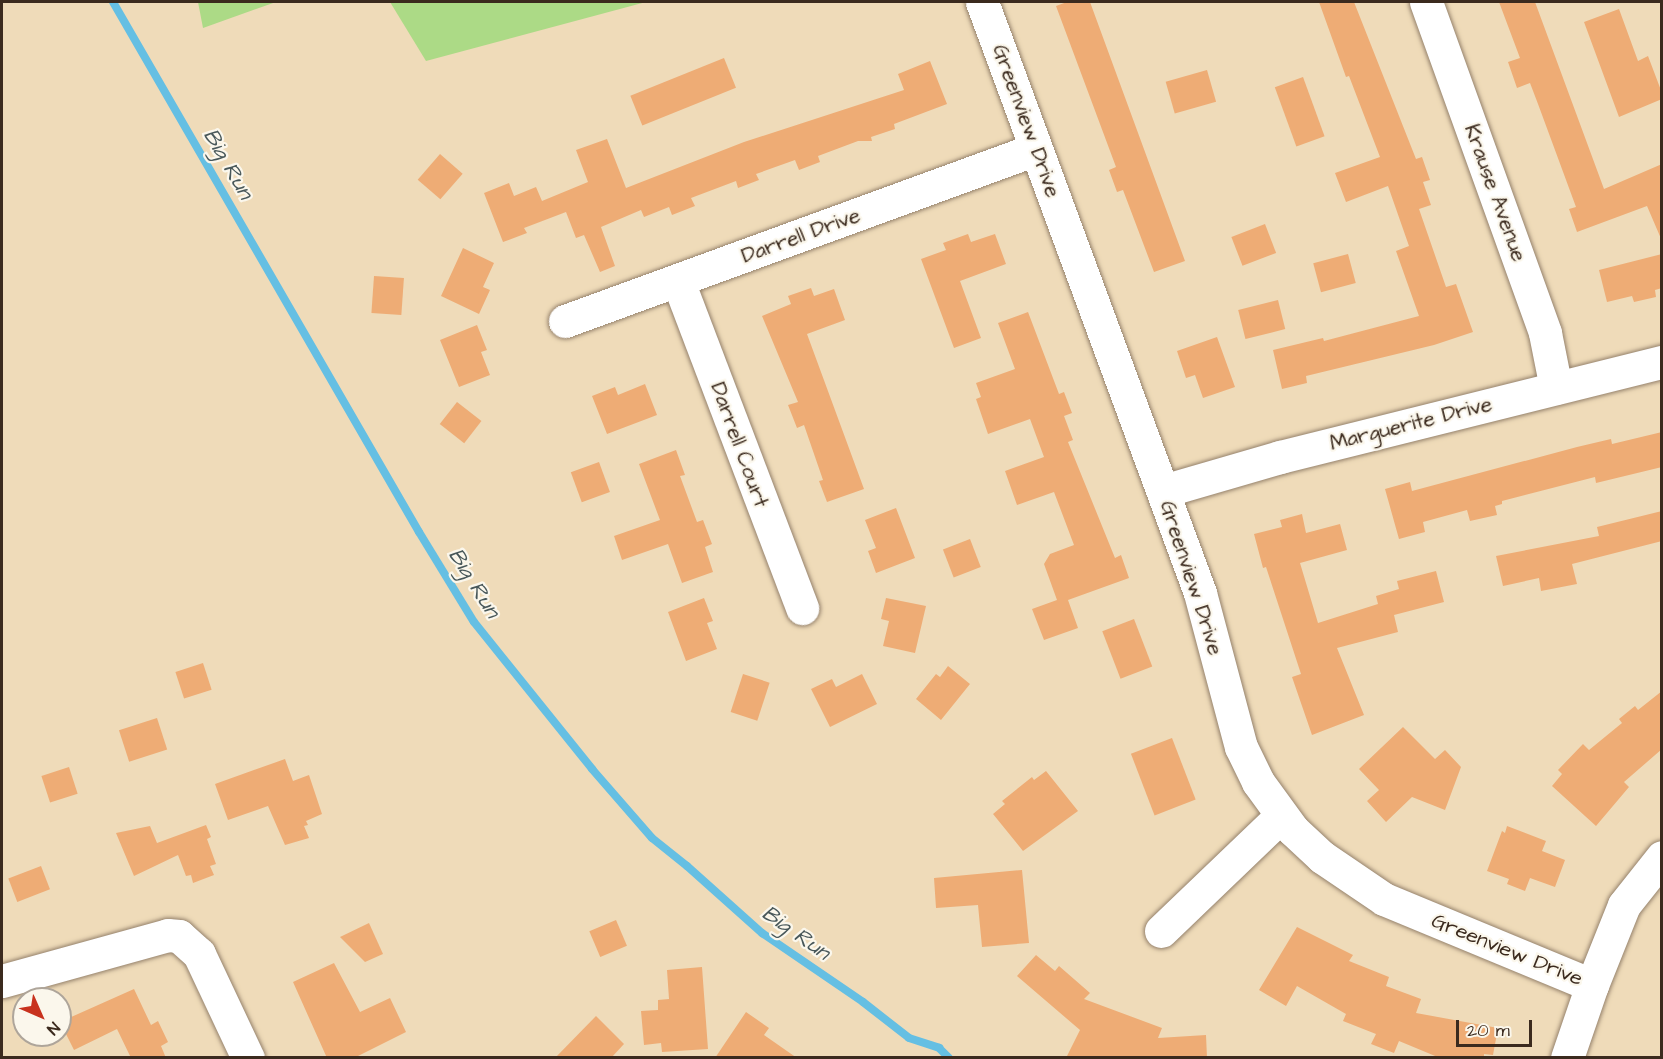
<!DOCTYPE html>
<html>
<head>
<meta charset="utf-8">
<style>
  body { margin:0 }
  #map { position:relative; width:1663px; height:1059px; overflow:hidden; background:#efdbb9; font-family:"Architects Daughter",sans-serif }
  div>[style] { position:absolute }
  .green>* { inset:0; background:#acda86 }
  .stream>* { height:8px; margin:-4px; padding:0 4px; transform-origin:4px; border-radius:4px; background:#65bfe3 }
  .building>* { inset:0; background:#eeac75; transform-origin:0 0 }
  .roads { filter:drop-shadow(0 0 2px #95826c) drop-shadow(0 0 2px #95826c) }
  .minor>* { height:33px; margin:-16.5px; padding:0 16.5px; transform-origin:16.5px; border-radius:16.5px; background:#fff }
  span { translate:-50% -50%; white-space:nowrap; text-align:center; line-height:1.15; -webkit-text-stroke:4.5px #fbf7ec; paint-order:stroke }
  .street-label { font-size:21px; color:#3b2a1e }
  .water-label { font-size:22px; color:#485759; font-style:italic }
  .frame { position:absolute; inset:0; border:3px solid #3b2a1e; pointer-events:none }
  .north { position:absolute; left:12px; top:987px; width:60px; height:60px; box-sizing:border-box; background:#fbf7ec; border:2px solid #aea59a; border-radius:50%; rotate:135deg; font-size:16px; font-weight:700; line-height:24px; text-align:center; color:#3b2a1e }
  .north::after { content:''; display:block; margin:auto; width:21px; height:27px; background:#c8321e; clip-path:polygon(50% 0,100% 100%,50% 72%,0 100%) }
  .scale { position:absolute; left:1456px; top:1020px; width:76px; height:27px; box-sizing:border-box; border:3px solid #3b2a1e; border-top:0; padding-left:8px; font-size:18px; line-height:21px; white-space:nowrap; color:#3b2a1e; -webkit-text-stroke:4px #fbf7ec; paint-order:stroke }
</style>
</head>
<body>
<div id="map">
  <div class="green">
    <i style="clip-path:polygon(198px 2px,276px 2px,203px 28px)"></i>
    <i style="clip-path:polygon(390px 2px,646px 2px,426px 61px)"></i>
  </div>
  <div class="stream">
    <i style="left:113px;top:2px;width:612px;rotate:60deg"></i>
    <i style="left:419px;top:532px;width:105px;rotate:58.6deg"></i>
    <i style="left:474px;top:622px;width:189px;rotate:51.2deg"></i>
    <i style="left:592px;top:769px;width:91px;rotate:49deg"></i>
    <i style="left:652px;top:838px;width:45px;rotate:38.7deg"></i>
    <i style="left:687px;top:866px;width:101px;rotate:41.8deg"></i>
    <i style="left:762px;top:933px;width:122px;rotate:34.3deg"></i>
    <i style="left:863px;top:1002px;width:58px;rotate:38deg"></i>
    <i style="left:909px;top:1038px;width:32px;rotate:18deg"></i>
    <i style="left:939px;top:1048px;width:14px;rotate:45deg"></i>
  </div>
  <div class="building">
    <i style="clip-path:polygon(1067px 2px,1090px 2px,1185px 261px,1154px 272px,1123px 190px,1117px 192px,1109px 170px,1116px 167px,1056px 6px)"></i>
    <i style="clip-path:polygon(1319px 2px,1354px 2px,1416px 159px,1422px 157px,1430px 180px,1423px 182px,1431px 205px,1419px 209px,1446px 287px,1456px 284px,1473px 332px,1434px 345px,1306px 376px,1307px 383px,1282px 389px,1273px 350px,1323px 338px,1324px 341px,1419px 316px,1396px 251px,1409px 246px,1388px 186px,1346px 202px,1335px 173px,1380px 157px,1349px 76px,1346px 77px)"></i>
    <i style="clip-path:polygon(1499px 2px,1535px 2px,1604px 189px,1662px 164px,1662px 241px,1647px 206px,1577px 232px,1569px 209px,1576px 207px,1538px 104px,1530px 83px,1517px 88px,1508px 62px,1520px 58px)"></i>
    <i style="clip-path:polygon(1619px 9px,1638px 61px,1648px 56px,1662px 93px,1662px 99px,1619px 117px,1584px 22px)"></i>
    <i style="left:724px;top:58px;width:32px;height:101px;rotate:68deg"></i>
    <i style="clip-path:polygon(930px 61px,947px 104px,894px 124px,895px 129px,871px 137px,872px 141px,858px 141px,818px 156px,820px 162px,799px 170px,795px 160px,756px 174px,759px 180px,738px 188px,736px 181px,691px 198px,695px 206px,672px 215px,669px 207px,644px 217px,641px 210px,601px 227px,615px 266px,600px 272px,584px 235px,576px 238px,566px 212px,524px 228px,527px 233px,503px 242px,484px 193px,509px 183px,514px 196px,536px 187px,542px 201px,588px 182px,576px 150px,607px 139px,626px 188px,744px 142px,904px 90px,898px 74px)"></i>
    <i style="left:1207px;top:70px;width:33px;height:43px;rotate:74deg"></i>
    <i style="left:1303px;top:77px;width:63px;height:30px;rotate:70deg"></i>
    <i style="left:440px;top:154px;width:30px;height:34px;rotate:41deg"></i>
    <i style="left:1265px;top:224px;width:31px;height:36px;rotate:69deg"></i>
    <i style="clip-path:polygon(968px 234px,971px 242px,995px 234px,1006px 264px,960px 281px,981px 338px,954px 348px,921px 259px,946px 250px,943px 243px)"></i>
    <i style="clip-path:polygon(463px 248px,494px 263px,483px 287px,490px 290px,479px 314px,441px 296px)"></i>
    <i style="left:1348px;top:254px;width:30px;height:36px;rotate:75deg"></i>
    <i style="clip-path:polygon(1662px 254px,1662px 288px,1655px 290px,1656px 297px,1634px 302px,1632px 296px,1607px 302px,1599px 270px)"></i>
    <i style="left:374px;top:276px;width:30px;height:37px;rotate:4deg"></i>
    <i style="clip-path:polygon(811px 288px,814px 296px,834px 289px,845px 320px,807px 334px,864px 489px,827px 502px,819px 481px,823px 480px,804px 425px,797px 428px,788px 405px,798px 402px,762px 316px,791px 304px,788px 296px)"></i>
    <i style="left:1278px;top:300px;width:30px;height:41px;rotate:76deg"></i>
    <i style="clip-path:polygon(1028px 312px,1059px 394px,1064px 392px,1072px 413px,1064px 416px,1073px 440px,1068px 442px,1115px 558px,1121px 555px,1129px 578px,1068px 600px,1078px 628px,1044px 640px,1032px 609px,1057px 600px,1044px 564px,1050px 554px,1074px 545px,1054px 492px,1017px 505px,1005px 471px,1044px 457px,1030px 419px,988px 434px,976px 399px,981px 397px,976px 383px,1015px 369px,998px 323px)"></i>
    <i style="clip-path:polygon(477px 325px,487px 350px,481px 352px,490px 375px,459px 387px,440px 340px)"></i>
    <i style="clip-path:polygon(1217px 337px,1235px 387px,1203px 398px,1195px 375px,1186px 378px,1177px 351px)"></i>
    <i style="clip-path:polygon(645px 384px,657px 415px,607px 434px,592px 396px,615px 387px,618px 395px)"></i>
    <i style="left:457px;top:402px;width:31px;height:28px;rotate:38deg"></i>
    <i style="clip-path:polygon(1662px 432px,1662px 467px,1596px 483px,1595px 477px,1502px 501px,1502px 504px,1495px 506px,1497px 515px,1470px 521px,1467px 510px,1423px 522px,1425px 532px,1399px 539px,1385px 489px,1410px 482px,1412px 491px,1577px 447px,1611px 439px,1612px 444px)"></i>
    <i style="clip-path:polygon(676px 450px,685px 475px,680px 476px,697px 522px,703px 520px,712px 544px,705px 547px,713px 572px,682px 583px,668px 544px,622px 560px,614px 536px,660px 520px,639px 464px)"></i>
    <i style="left:599px;top:462px;width:32px;height:30px;rotate:70deg"></i>
    <i style="clip-path:polygon(896px 508px,915px 558px,876px 573px,868px 551px,876px 548px,865px 520px)"></i>
    <i style="clip-path:polygon(1662px 511px,1662px 541px,1572px 564px,1577px 584px,1541px 591px,1539px 578px,1503px 586px,1496px 556px,1599px 536px,1597px 527px)"></i>
    <i style="clip-path:polygon(1302px 514px,1306px 533px,1340px 524px,1347px 550px,1300px 563px,1318px 623px,1378px 604px,1376px 596px,1399px 589px,1397px 581px,1436px 571px,1444px 602px,1394px 615px,1398px 632px,1337px 648px,1364px 715px,1312px 735px,1292px 677px,1301px 674px,1266px 567px,1263px 568px,1254px 534px,1282px 527px,1280px 520px)"></i>
    <i style="left:970px;top:539px;width:30px;height:29px;rotate:69deg"></i>
    <i style="clip-path:polygon(704px 598px,713px 621px,707px 623px,717px 649px,686px 661px,668px 612px)"></i>
    <i style="clip-path:polygon(886px 598px,926px 606px,915px 653px,883px 646px,889px 621px,881px 619px)"></i>
    <i style="left:1134px;top:619px;width:51px;height:34px;rotate:69deg"></i>
    <i style="left:203px;top:663px;width:28px;height:29px;rotate:72deg"></i>
    <i style="clip-path:polygon(948px 666px,970px 684px,941px 720px,916px 699px,936px 674px,940px 677px)"></i>
    <i style="left:743px;top:674px;width:28px;height:40px;rotate:18deg"></i>
    <i style="clip-path:polygon(862px 674px,877px 704px,830px 727px,811px 689px,832px 679px,836px 687px)"></i>
    <i style="clip-path:polygon(1662px 691px,1662px 749px,1624px 782px,1629px 787px,1596px 826px,1552px 786px,1562px 774px,1558px 770px,1583px 744px,1589px 750px,1622px 723px,1619px 719px,1635px 706px,1638px 710px)"></i>
    <i style="left:157px;top:718px;width:33px;height:40px;rotate:72deg"></i>
    <i style="clip-path:polygon(1403px 727px,1435px 759px,1445px 750px,1461px 767px,1445px 810px,1412px 797px,1386px 822px,1367px 801px,1379px 790px,1359px 769px)"></i>
    <i style="left:1172px;top:738px;width:66px;height:44px;rotate:69deg"></i>
    <i style="clip-path:polygon(285px 759px,293px 781px,309px 775px,322px 814px,306px 821px,308px 825px,304px 826px,309px 838px,285px 845px,268px 806px,228px 820px,215px 784px)"></i>
    <i style="left:69px;top:767px;width:28px;height:29px;rotate:72deg"></i>
    <i style="clip-path:polygon(1046px 771px,1078px 811px,1023px 851px,993px 814px,1005px 804px,1002px 801px,1032px 777px,1034px 780px)"></i>
    <i style="clip-path:polygon(206px 825px,211px 837px,207px 839px,216px 864px,210px 866px,214px 875px,193px 883px,191px 875px,186px 876px,178px 855px,134px 876px,116px 833px,150px 826px,157px 843px)"></i>
    <i style="clip-path:polygon(1507px 826px,1546px 841px,1542px 851px,1565px 860px,1555px 887px,1530px 878px,1525px 891px,1507px 884px,1509px 879px,1487px 871px,1502px 831px,1505px 833px)"></i>
    <i style="left:41px;top:866px;width:25px;height:35px;rotate:69deg"></i>
    <i style="clip-path:polygon(1022px 870px,1029px 943px,982px 947px,978px 905px,936px 908px,934px 878px)"></i>
    <i style="left:616px;top:920px;width:28px;height:29px;rotate:67deg"></i>
    <i style="clip-path:polygon(369px 923px,383px 954px,365px 962px,340px 937px)"></i>
    <i style="clip-path:polygon(1297px 927px,1353px 955px,1349px 961px,1389px 977px,1386px 986px,1421px 999px,1416px 1013px,1498px 1028px,1493px 1055px,1484px 1054px,1484px 1058px,1440px 1058px,1399px 1041px,1394px 1053px,1371px 1044px,1376px 1034px,1343px 1021px,1346px 1014px,1297px 986px,1286px 1006px,1259px 990px)"></i>
    <i style="clip-path:polygon(1036px 955px,1055px 971px,1059px 966px,1090px 993px,1084px 999px,1162px 1028px,1158px 1038px,1206px 1035px,1207px 1058px,1066px 1058px,1080px 1030px,1017px 976px)"></i>
    <i style="clip-path:polygon(334px 963px,360px 1012px,390px 998px,406px 1032px,354px 1058px,327px 1058px,293px 982px)"></i>
    <i style="clip-path:polygon(702px 967px,708px 1049px,662px 1052px,661px 1043px,644px 1045px,641px 1011px,658px 1010px,658px 1000px,669px 999px,667px 970px)"></i>
    <i style="clip-path:polygon(134px 989px,151px 1025px,158px 1021px,168px 1042px,161px 1046px,166px 1058px,131px 1058px,117px 1029px,74px 1050px,60px 1022px)"></i>
    <i style="clip-path:polygon(746px 1012px,769px 1028px,764px 1035px,797px 1058px,715px 1058px)"></i>
    <i style="clip-path:polygon(596px 1016px,624px 1044px,611px 1058px,555px 1058px)"></i>
  </div>
  <div class="roads">
    <div class="minor">
      <i style="left:982px;top:2px;width:630px;rotate:69.75deg"></i>
      <i style="left:1200px;top:593px;width:159px;rotate:75.1deg"></i>
      <i style="left:1241px;top:747px;width:39px;rotate:64deg"></i>
      <i style="left:1258px;top:782px;width:59px;rotate:53.9deg"></i>
      <i style="left:1293px;top:830px;width:40px;rotate:43deg"></i>
      <i style="left:1322px;top:857px;width:75px;rotate:34.1deg"></i>
      <i style="left:1384px;top:899px;width:225px;rotate:22.5deg"></i>
      <i style="left:1426px;top:2px;width:352px;rotate:70.2deg"></i>
      <i style="left:1545px;top:333px;width:56px;rotate:78.7deg"></i>
      <i style="left:678px;top:281px;width:350px;rotate:69.2deg"></i>
      <i style="left:565px;top:321px;width:501px;rotate:-20.06deg"></i>
      <i style="left:1163px;top:491px;width:122px;rotate:-16.2deg"></i>
      <i style="left:1280px;top:457px;width:394px;rotate:-14deg"></i>
      <i style="left:1161px;top:931px;width:166px;rotate:-43.8deg"></i>
      <i style="left:2px;top:981px;width:172px;rotate:-15.5deg"></i>
      <i style="left:168px;top:935px;width:11px;rotate:5deg"></i>
      <i style="left:179px;top:936px;width:27px;rotate:42deg"></i>
      <i style="left:199px;top:954px;width:115px;rotate:64.8deg"></i>
      <i style="left:1567px;top:1058px;width:77px;rotate:-71.1deg"></i>
      <i style="left:1592px;top:985px;width:86px;rotate:-68.2deg"></i>
      <i style="left:1624px;top:905px;width:61px;rotate:-51.6deg"></i>
    </div>
  </div>
  <div class="street-label">
    <span style="left:1026px;top:121px;rotate:70deg">Greenview Drive</span>
    <span style="left:1495px;top:193px;rotate:70deg">Krause Avenue</span>
    <span style="left:801px;top:236px;rotate:-20deg">Darrell Drive</span>
    <span style="left:1411px;top:424px;rotate:-14deg">Marguerite Drive</span>
    <span style="left:739px;top:445px;rotate:70deg">Darrell Court</span>
    <span style="left:1191px;top:578px;rotate:72deg">Greenview Drive</span>
    <span style="left:1507px;top:950px;rotate:22deg">Greenview Drive</span>
  </div>
  <div class="water-label">
    <span style="left:228px;top:164px;rotate:60deg">Big Run</span>
    <span style="left:474px;top:583px;rotate:58deg">Big Run</span>
    <span style="left:796px;top:933px;rotate:35deg">Big Run</span>
  </div>
  <div class="frame"></div>
  <div class="north">N</div>
  <div class="scale">20 m</div>
</div>
</body>
</html>
